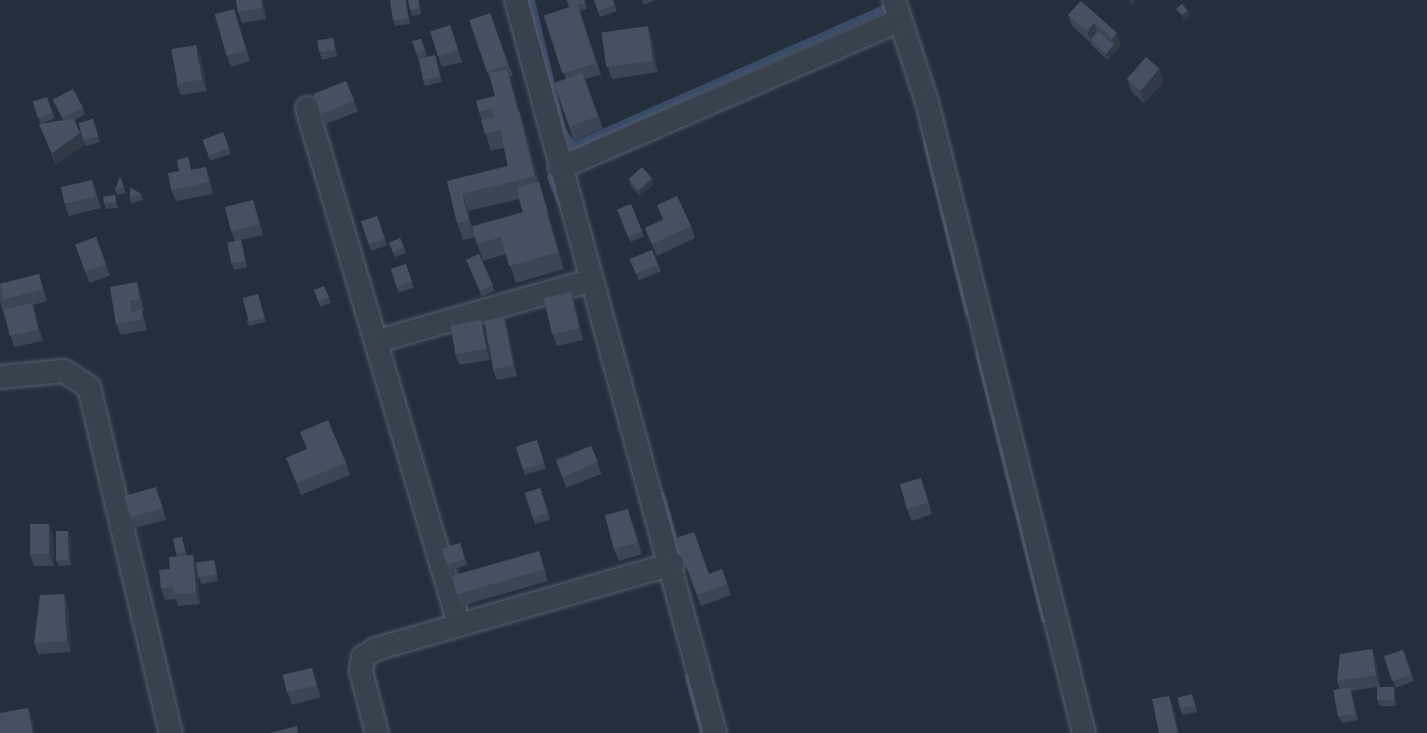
<!DOCTYPE html>
<html>
<head>
<meta charset="utf-8">
<style>
  body { margin:0 }
  #map { position:relative; width:1427px; height:733px; overflow:hidden; background:#242f3e; font-family:Inter,sans-serif }
  div>[style] { position:absolute }
  .stream>* { height:7px; margin:-3.5px; padding:0 3.5px; transform-origin:3.5px; border-radius:3.5px; background:#394c67 }
  .roads { filter:drop-shadow(0 0 2px #565f6c) drop-shadow(0 0 2px #565f6c) }
  .street>* { height:22px; margin:-11px; padding:0 11px; transform-origin:11px; border-radius:11px; background:#38414e }
  .wall>* { inset:0; background:#3b4654; transform-origin:0 0 }
  .shaded-wall>* { inset:0; background:#303945 }
  .building>* { inset:0; background:#455162; transform-origin:0 0 }
  span { translate:-50% -50%; white-space:nowrap; text-align:center; line-height:1.15; -webkit-text-stroke:7px #1d2633; paint-order:stroke }
</style>
</head>
<body>
<div id="map">
  <div class="stream">
    <i style="left:531px;top:0;width:134px;rotate:76.6deg"></i>
    <i style="left:562px;top:130px;width:19px;rotate:54deg"></i>
    <i style="left:573px;top:145px;width:344px;rotate:-23.8deg"></i>
    <i style="left:926px;top:142px;width:176px;rotate:76.2deg"></i>
    <i style="left:550px;top:177px;width:27px;rotate:68deg"></i>
    <i style="left:978px;top:352px;width:275px;rotate:76.1deg"></i>
    <i style="left:661px;top:495px;width:72px;rotate:73.8deg"></i>
    <i style="left:688px;top:677px;width:58px;rotate:75deg"></i>
  </div>
  <div class="roads">
    <div class="street">
      <i style="left:516px;top:0;width:760px;rotate:74.81deg"></i>
      <i style="left:894px;top:0;width:107px;rotate:72.1deg"></i>
      <i style="left:927px;top:102px;width:650px;rotate:76.03deg"></i>
      <i style="left:307px;top:108px;width:538px;rotate:73.59deg"></i>
      <i style="left:560px;top:168px;width:371px;rotate:-23.5deg"></i>
      <i style="left:378px;top:341px;width:218px;rotate:-15.9deg"></i>
      <i style="left:0;top:377px;width:64px;rotate:-5.4deg"></i>
      <i style="left:64px;top:371px;width:30px;rotate:33deg"></i>
      <i style="left:89px;top:387px;width:356px;rotate:76.7deg"></i>
      <i style="left:377px;top:733px;width:64px;rotate:-104.5deg"></i>
      <i style="left:361px;top:671px;width:14px;rotate:-82deg"></i>
      <i style="left:363px;top:657px;width:15px;rotate:-32deg"></i>
      <i style="left:376px;top:649px;width:309px;rotate:-16deg"></i>
    </div>
  </div>
  <div class="wall">
    <i style="clip-path:polygon(236px 0,263px 0,266px 19px,242px 23px,238px 12px)"></i>
    <i style="clip-path:polygon(390px 0,406px 0,410px 24px,395px 26px)"></i>
    <i style="clip-path:polygon(408px 0,419px 0,421px 14px,412px 16px)"></i>
    <i style="clip-path:polygon(584px 0,587px 9px,580px 11px,601px 75px,585px 79px,603px 128px,574px 141px,554px 83px,566px 79px,544px 16px,569px 7px)"></i>
    <i style="clip-path:polygon(594px 0,613px 0,617px 11px,600px 17px)"></i>
    <i style="clip-path:polygon(642px 0,655px 0,644px 5px)"></i>
    <i style="clip-path:polygon(1081px 1px,1121px 45px,1108px 60px,1092px 46px,1090px 42px,1073px 27px,1068px 15px)"></i>
    <i style="clip-path:polygon(234px 9px,250px 61px,231px 67px,227px 56px)"></i>
    <i style="clip-path:polygon(evenodd,490px 13px,513px 76px,510px 77px,564px 269px,516px 283px,506px 254px,483px 261px,475px 237px,463px 240px,457px 223px,447px 181px,508px 166px,504px 148px,491px 151px,479px 112px,495px 96px,492px 83px,487px 72px,490px 13px,519px 199px,523px 212px,472px 226px,468px 211px,519px 199px)"></i>
    <i style="clip-path:polygon(450px 25px,462px 62px,442px 67px,438px 56px)"></i>
    <i style="clip-path:polygon(333px 38px,337px 56px,322px 60px,320px 54px)"></i>
    <i style="clip-path:polygon(652px 38px,658px 72px,612px 79px,608px 68px)"></i>
    <i style="left:421px;top:39px;width:18px;height:9px;rotate:71deg"></i>
    <i style="clip-path:polygon(435px 55px,442px 82px,425px 86px,423px 80px)"></i>
    <i style="clip-path:polygon(201px 57px,207px 91px,181px 95px,176px 84px)"></i>
    <i style="clip-path:polygon(1127px 79px,1164px 81px,1144px 103px,1131px 91px)"></i>
    <i style="left:346px;top:81px;width:33px;height:35px;rotate:69deg"></i>
    <i style="left:47px;top:97px;width:23px;height:15px;rotate:70deg"></i>
    <i style="clip-path:polygon(53px 100px,83px 108px,85px 114px,75px 120px,85px 144px,56px 165px,39px 124px,63px 120px)"></i>
    <i style="left:93px;top:119px;width:24px;height:15px;rotate:73deg"></i>
    <i style="clip-path:polygon(223px 132px,231px 154px,210px 161px,208px 156px)"></i>
    <i style="clip-path:polygon(193px 169px,210px 178px,213px 194px,176px 201px,171px 190px)"></i>
    <i style="clip-path:polygon(120px 177px,126px 193px,117px 195px,115px 190px)"></i>
    <i style="clip-path:polygon(92px 180px,101px 208px,69px 216px,65px 205px)"></i>
    <i style="clip-path:polygon(629px 180px,654px 184px,640px 196px,631px 186px)"></i>
    <i style="left:141px;top:194px;width:6px;height:12px;rotate:72deg"></i>
    <i style="clip-path:polygon(115px 195px,118px 208px,106px 209px,104px 203px)"></i>
    <i style="clip-path:polygon(253px 200px,263px 235px,241px 240px,247px 267px,234px 270px,232px 264px,235px 241px,231px 230px)"></i>
    <i style="left:631px;top:204px;width:35px;height:15px;rotate:68deg"></i>
    <i style="clip-path:polygon(657px 205px,691px 226px,695px 238px,657px 256px,645px 228px,663px 220px)"></i>
    <i style="left:377px;top:216px;width:31px;height:17px;rotate:71deg"></i>
    <i style="left:96px;top:237px;width:41px;height:22px;rotate:70deg"></i>
    <i style="left:400px;top:238px;width:16px;height:12px;rotate:68deg"></i>
    <i style="left:652px;top:250px;width:23px;height:24px;rotate:67deg"></i>
    <i style="left:479px;top:254px;width:40px;height:14px;rotate:67deg"></i>
    <i style="left:406px;top:264px;width:25px;height:16px;rotate:72deg"></i>
    <i style="clip-path:polygon(39px 274px,47px 301px,33px 305px,43px 341px,14px 347px,0 302px,0 284px)"></i>
    <i style="left:324px;top:286px;width:18px;height:11px;rotate:68deg"></i>
    <i style="clip-path:polygon(110px 287px,141px 294px,144px 311px,142px 311px,147px 330px,121px 335px,116px 324px)"></i>
    <i style="clip-path:polygon(258px 294px,266px 322px,249px 326px,247px 321px)"></i>
    <i style="clip-path:polygon(575px 304px,583px 340px,557px 346px,553px 335px)"></i>
    <i style="clip-path:polygon(481px 320px,485px 331px,508px 329px,517px 376px,497px 380px,493px 369px,486px 334px,490px 360px,459px 365px,455px 353px)"></i>
    <i style="left:537px;top:440px;width:30px;height:22px;rotate:73deg"></i>
    <i style="left:591px;top:446px;width:30px;height:38px;rotate:69deg"></i>
    <i style="clip-path:polygon(307px 449px,346px 463px,350px 475px,301px 495px,286px 458px)"></i>
    <i style="left:540px;top:488px;width:33px;height:16px;rotate:72deg"></i>
    <i style="clip-path:polygon(925px 490px,932px 514px,912px 521px,907px 509px)"></i>
    <i style="clip-path:polygon(160px 498px,166px 520px,134px 528px,130px 517px)"></i>
    <i style="clip-path:polygon(632px 521px,642px 554px,619px 561px,614px 549px)"></i>
    <i style="clip-path:polygon(53px 535px,54px 566px,34px 566px,30px 554px)"></i>
    <i style="clip-path:polygon(71px 537px,71px 565px,59px 566px,56px 560px)"></i>
    <i style="clip-path:polygon(182px 537px,187px 556px,193px 555px,196px 565px,214px 560px,216px 566px,218px 581px,201px 584px,197px 571px,200px 604px,178px 606px,176px 599px,165px 600px,161px 588px,177px 557px,173px 539px)"></i>
    <i style="clip-path:polygon(676px 538px,709px 574px,722px 569px,731px 595px,701px 606px)"></i>
    <i style="left:460px;top:543px;width:23px;height:19px;rotate:72deg"></i>
    <i style="clip-path:polygon(539px 551px,548px 581px,461px 606px,457px 594px)"></i>
    <i style="clip-path:polygon(64px 594px,68px 606px,71px 652px,38px 654px,34px 643px)"></i>
    <i style="clip-path:polygon(1372px 649px,1376px 661px,1380px 687px,1396px 693px,1396px 706px,1380px 706px,1377px 700px,1377px 687px,1351px 691px,1358px 720px,1342px 723px,1339px 718px,1340px 690px,1337px 681px)"></i>
    <i style="left:1403px;top:650px;width:33px;height:20px;rotate:70deg"></i>
    <i style="clip-path:polygon(312px 668px,321px 697px,292px 705px,288px 693px)"></i>
    <i style="clip-path:polygon(1194px 700px,1197px 712px,1183px 715px,1180px 710px)"></i>
  </div>
  <div class="shaded-wall">
    <i style="clip-path:polygon(261px 0,263px 0,266px 19px,262px 8px)"></i>
    <i style="clip-path:polygon(1129px 0,1137px 0,1131px 6px)"></i>
    <i style="clip-path:polygon(1188px 11px,1190px 17px,1184px 21px,1182px 15px)"></i>
    <i style="clip-path:polygon(1094px 23px,1098px 35px,1091px 43px,1087px 31px)"></i>
    <i style="clip-path:polygon(648px 26px,652px 38px,658px 72px,653px 61px)"></i>
    <i style="clip-path:polygon(1117px 33px,1121px 45px,1116px 51px,1112px 39px)"></i>
    <i style="clip-path:polygon(196px 45px,201px 57px,207px 91px,202px 79px)"></i>
    <i style="clip-path:polygon(1114px 45px,1116px 51px,1108px 60px,1106px 54px)"></i>
    <i style="clip-path:polygon(507px 69px,525px 127px,542px 193px,535px 176px)"></i>
    <i style="clip-path:polygon(1160px 69px,1164px 81px,1144px 103px,1140px 91px)"></i>
    <i style="clip-path:polygon(80px 133px,85px 144px,56px 165px,52px 153px)"></i>
    <i style="clip-path:polygon(206px 167px,210px 178px,213px 194px,209px 182px)"></i>
    <i style="clip-path:polygon(652px 178px,654px 184px,640px 196px,638px 190px)"></i>
    <i style="clip-path:polygon(462px 194px,468px 211px,475px 237px,469px 220px)"></i>
    <i style="clip-path:polygon(545px 206px,551px 223px,564px 269px,558px 252px)"></i>
    <i style="clip-path:polygon(137px 282px,141px 294px,144px 311px,140px 299px)"></i>
    <i style="clip-path:polygon(571px 292px,575px 304px,583px 340px,579px 328px)"></i>
    <i style="clip-path:polygon(32px 303px,36px 314px,43px 341px,38px 329px)"></i>
    <i style="clip-path:polygon(504px 317px,508px 329px,517px 376px,513px 365px)"></i>
    <i style="clip-path:polygon(481px 320px,486px 331px,490px 360px,486px 349px)"></i>
    <i style="clip-path:polygon(49px 524px,53px 535px,54px 566px,49px 554px)"></i>
    <i style="clip-path:polygon(68px 531px,71px 537px,71px 565px,69px 559px)"></i>
    <i style="clip-path:polygon(193px 555px,197px 567px,200px 604px,196px 593px)"></i>
    <i style="clip-path:polygon(64px 594px,68px 606px,71px 652px,67px 641px)"></i>
    <i style="clip-path:polygon(1372px 649px,1376px 661px,1380px 687px,1376px 675px)"></i>
    <i style="clip-path:polygon(1394px 687px,1396px 693px,1396px 706px,1394px 700px)"></i>
    <i style="clip-path:polygon(1169px 696px,1173px 707px,1179px 733px,1178px 733px)"></i>
    <i style="clip-path:polygon(28px 708px,33px 719px,35px 733px,33px 733px)"></i>
  </div>
  <div class="building">
    <i style="clip-path:polygon(236px 0,261px 0,262px 8px,238px 12px)"></i>
    <i style="clip-path:polygon(390px 0,405px 0,408px 18px,393px 21px)"></i>
    <i style="clip-path:polygon(408px 0,418px 0,419px 8px,410px 10px)"></i>
    <i style="clip-path:polygon(567px 0,584px 0,585px 3px,569px 7px)"></i>
    <i style="clip-path:polygon(594px 0,613px 0,615px 5px,598px 11px)"></i>
    <i style="clip-path:polygon(1081px 1px,1117px 33px,1112px 39px,1094px 23px,1087px 31px,1068px 15px)"></i>
    <i style="clip-path:polygon(1182px 4px,1188px 11px,1182px 15px,1176px 9px)"></i>
    <i style="left:577px;top:5px;width:61px;height:35px;rotate:72deg"></i>
    <i style="left:234px;top:9px;width:43px;height:20px;rotate:74deg"></i>
    <i style="left:490px;top:13px;width:55px;height:22px;rotate:71deg"></i>
    <i style="left:450px;top:25px;width:26px;height:21px;rotate:72deg"></i>
    <i style="left:648px;top:26px;width:35px;height:47px;rotate:82deg"></i>
    <i style="left:1098px;top:31px;width:21px;height:12px;rotate:41deg"></i>
    <i style="left:333px;top:38px;width:12px;height:16px;rotate:81deg"></i>
    <i style="clip-path:polygon(421px 39px,425px 50px,416px 52px,412px 41px)"></i>
    <i style="left:196px;top:45px;width:35px;height:25px;rotate:80deg"></i>
    <i style="left:435px;top:55px;width:22px;height:17px;rotate:77deg"></i>
    <i style="left:1146px;top:57px;width:18px;height:29px;rotate:41deg"></i>
    <i style="clip-path:polygon(507px 69px,518px 111px,494px 117px,492px 108px,479px 112px,476px 101px,495px 96px,489px 73px)"></i>
    <i style="left:582px;top:73px;width:46px;height:30px;rotate:70deg"></i>
    <i style="left:346px;top:81px;width:21px;height:35px;rotate:67deg"></i>
    <i style="left:73px;top:89px;width:21px;height:23px;rotate:62deg"></i>
    <i style="left:47px;top:97px;width:17px;height:15px;rotate:73deg"></i>
    <i style="clip-path:polygon(519px 111px,535px 176px,462px 194px,469px 220px,457px 223px,447px 181px,508px 166px,500px 130px,485px 134px,481px 120px)"></i>
    <i style="clip-path:polygon(74px 119px,80px 133px,52px 153px,39px 124px)"></i>
    <i style="left:93px;top:119px;width:18px;height:15px;rotate:74deg"></i>
    <i style="left:223px;top:132px;width:17px;height:22px;rotate:69deg"></i>
    <i style="clip-path:polygon(188px 157px,191px 170px,206px 167px,209px 182px,171px 190px,168px 173px,179px 171px,177px 160px)"></i>
    <i style="left:642px;top:167px;width:15px;height:18px;rotate:48deg"></i>
    <i style="clip-path:polygon(120px 177px,124px 187px,115px 190px)"></i>
    <i style="left:92px;top:180px;width:17px;height:32px;rotate:77deg"></i>
    <i style="clip-path:polygon(539px 182px,547px 210px,546px 210px,545px 206px,523px 212px,516px 188px)"></i>
    <i style="clip-path:polygon(130px 187px,141px 194px,130px 198px)"></i>
    <i style="left:115px;top:195px;width:7px;height:12px;rotate:82deg"></i>
    <i style="clip-path:polygon(677px 196px,691px 226px,652px 244px,645px 228px,664px 219px,657px 205px)"></i>
    <i style="left:253px;top:200px;width:25px;height:29px;rotate:76deg"></i>
    <i style="left:631px;top:204px;width:29px;height:15px;rotate:68deg"></i>
    <i style="clip-path:polygon(545px 206px,558px 252px,509px 266px,501px 237px,477px 244px,472px 227px)"></i>
    <i style="left:377px;top:216px;width:24px;height:17px;rotate:71deg"></i>
    <i style="left:96px;top:237px;width:29px;height:22px;rotate:70deg"></i>
    <i style="left:400px;top:238px;width:10px;height:12px;rotate:66deg"></i>
    <i style="left:241px;top:240px;width:21px;height:14px;rotate:79deg"></i>
    <i style="left:652px;top:250px;width:16px;height:24px;rotate:68deg"></i>
    <i style="left:479px;top:254px;width:34px;height:14px;rotate:66deg"></i>
    <i style="left:406px;top:264px;width:19px;height:16px;rotate:72deg"></i>
    <i style="left:39px;top:274px;width:16px;height:40px;rotate:76deg"></i>
    <i style="clip-path:polygon(137px 282px,140px 299px,130px 301px,131px 312px,142px 310px,143px 319px,116px 324px,110px 287px)"></i>
    <i style="left:324px;top:286px;width:12px;height:11px;rotate:66deg"></i>
    <i style="left:571px;top:292px;width:37px;height:28px;rotate:77deg"></i>
    <i style="left:258px;top:294px;width:24px;height:16px;rotate:75deg"></i>
    <i style="left:32px;top:303px;width:27px;height:29px;rotate:77deg"></i>
    <i style="left:504px;top:317px;width:49px;height:20px;rotate:79deg"></i>
    <i style="left:481px;top:320px;width:29px;height:31px;rotate:80deg"></i>
    <i style="clip-path:polygon(328px 420px,346px 463px,297px 483px,286px 458px,307px 449px,300px 432px)"></i>
    <i style="left:537px;top:440px;width:24px;height:22px;rotate:73deg"></i>
    <i style="left:591px;top:446px;width:17px;height:38px;rotate:66deg"></i>
    <i style="left:921px;top:478px;width:26px;height:22px;rotate:74deg"></i>
    <i style="left:156px;top:487px;width:22px;height:33px;rotate:74deg"></i>
    <i style="left:540px;top:488px;width:26px;height:16px;rotate:72deg"></i>
    <i style="left:628px;top:509px;width:35px;height:24px;rotate:75deg"></i>
    <i style="left:30px;top:524px;width:19px;height:30px"></i>
    <i style="left:56px;top:531px;width:12px;height:29px"></i>
    <i style="clip-path:polygon(694px 532px,709px 574px,722px 569px,727px 584px,697px 595px,676px 538px)"></i>
    <i style="left:182px;top:537px;width:15px;height:9px;rotate:79deg"></i>
    <i style="left:460px;top:543px;width:17px;height:19px;rotate:73deg"></i>
    <i style="left:539px;top:551px;width:19px;height:91px;rotate:74deg"></i>
    <i style="clip-path:polygon(193px 555px,196px 593px,174px 594px,173px 587px,161px 588px,159px 570px,170px 569px,169px 557px)"></i>
    <i style="left:214px;top:560px;width:15px;height:18px;rotate:82deg"></i>
    <i style="clip-path:polygon(64px 594px,67px 641px,34px 643px,40px 595px)"></i>
    <i style="clip-path:polygon(1372px 649px,1376px 675px,1337px 681px,1340px 654px)"></i>
    <i style="left:1403px;top:650px;width:26px;height:20px;rotate:72deg"></i>
    <i style="left:312px;top:668px;width:18px;height:30px;rotate:77deg"></i>
    <i style="left:1350px;top:687px;width:27px;height:17px;rotate:80deg"></i>
    <i style="left:1377px;top:687px;width:17px;height:13px"></i>
    <i style="left:1192px;top:694px;width:12px;height:15px;rotate:76deg"></i>
    <i style="clip-path:polygon(1169px 696px,1178px 733px,1159px 733px,1152px 699px)"></i>
    <i style="clip-path:polygon(28px 708px,33px 733px,0 733px,0 713px)"></i>
    <i style="clip-path:polygon(297px 726px,298px 733px,270px 733px)"></i>
  </div>
</div>
</body>
</html>
